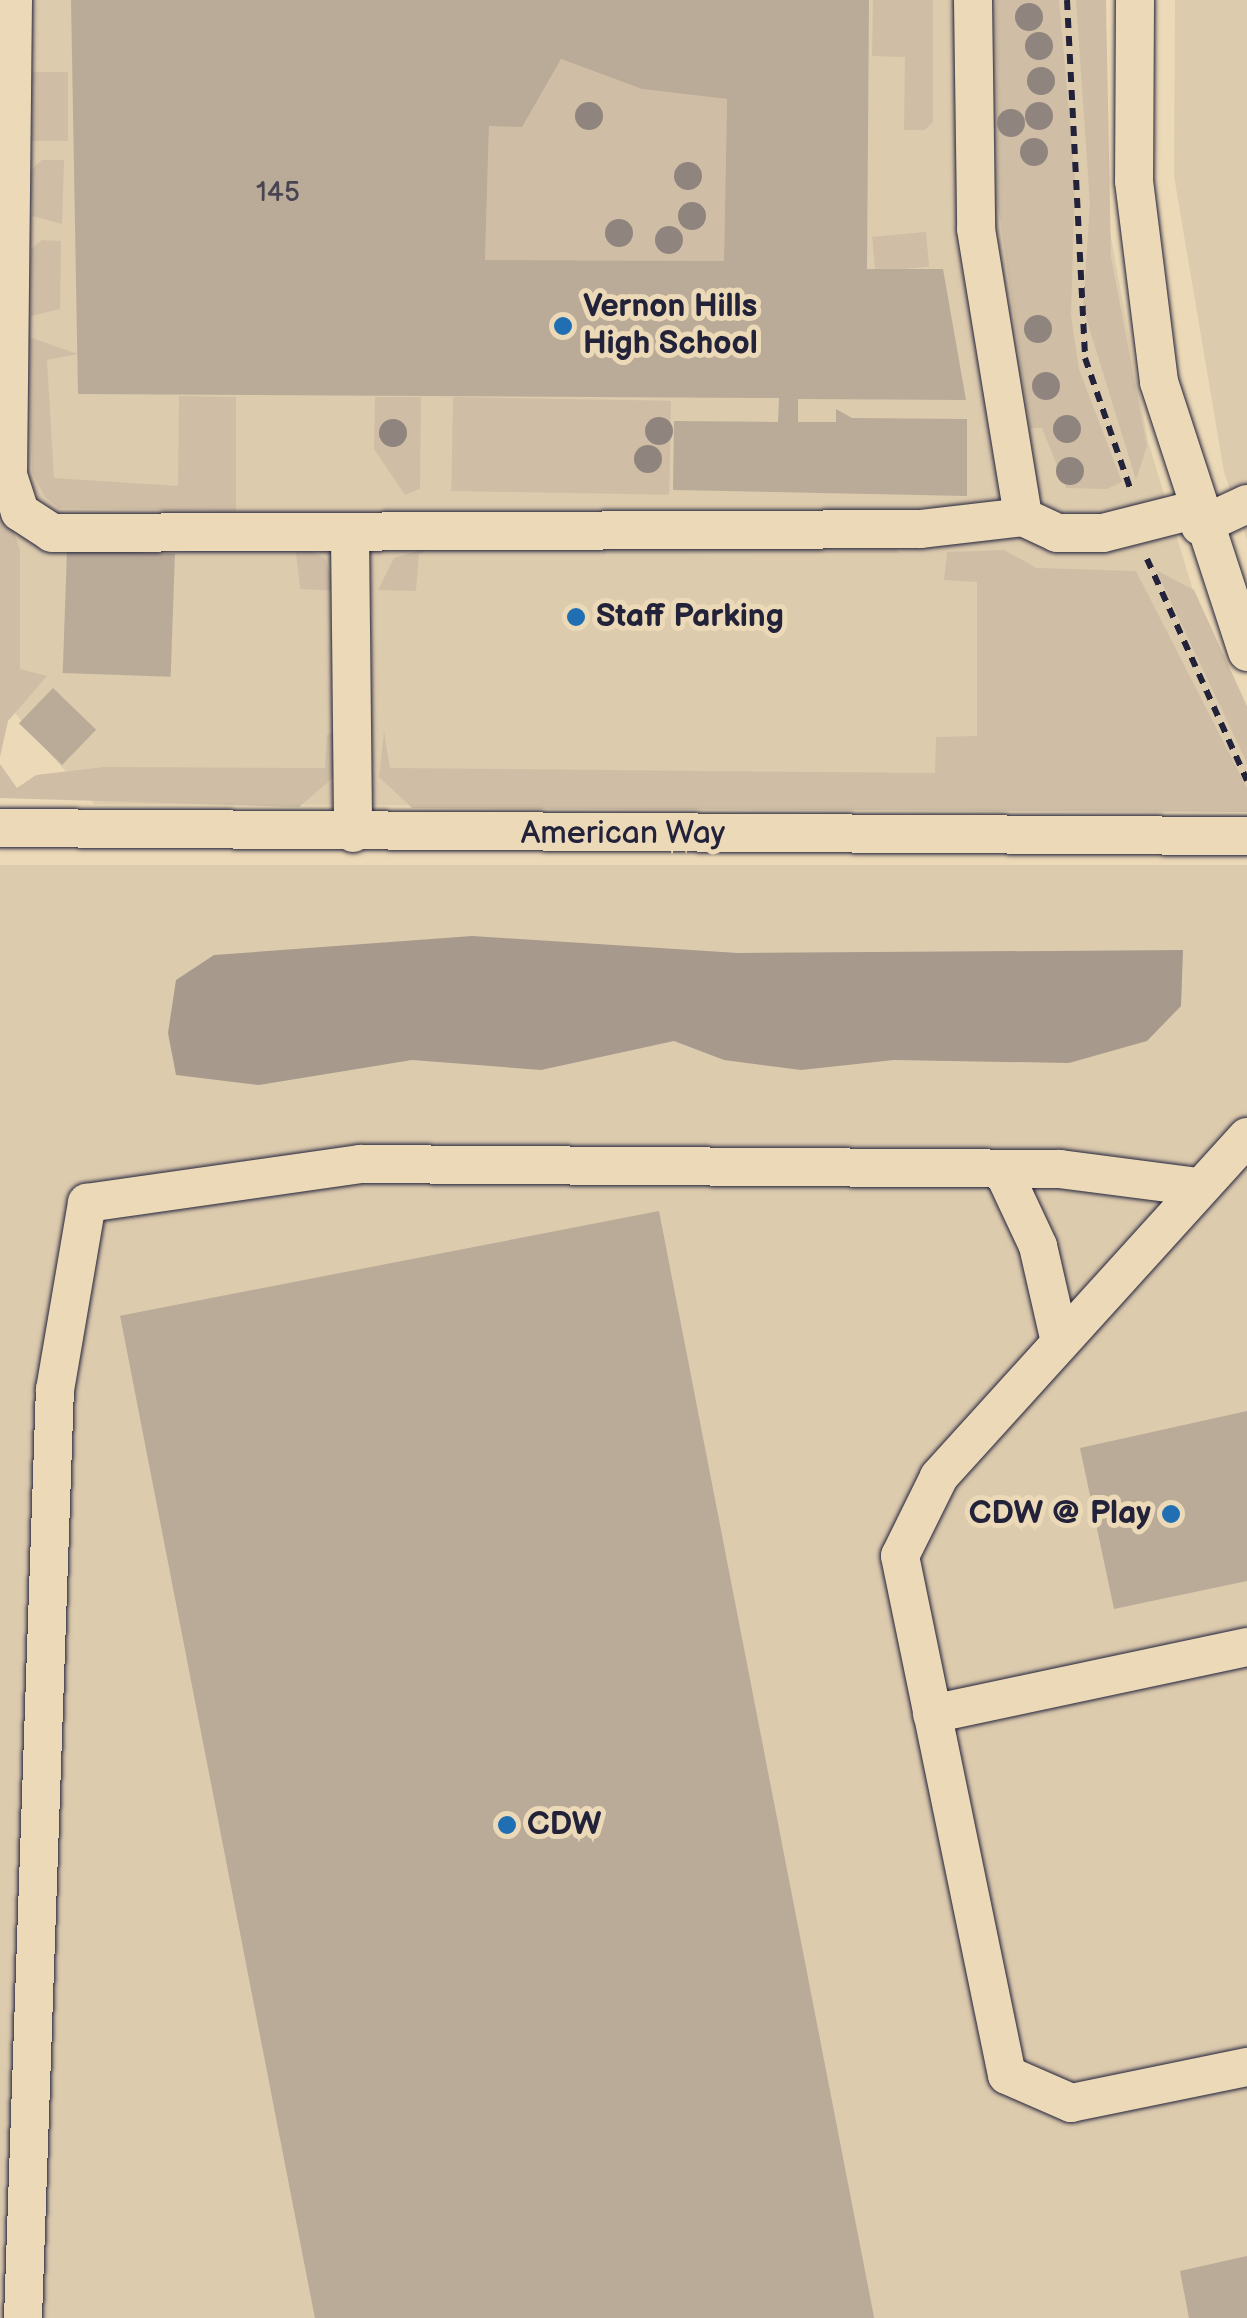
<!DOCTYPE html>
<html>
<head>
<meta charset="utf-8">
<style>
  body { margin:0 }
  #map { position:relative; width:1247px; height:2318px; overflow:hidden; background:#ecd9b7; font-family:"Balsamiq Sans",sans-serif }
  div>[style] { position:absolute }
  .built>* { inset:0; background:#ddcbae; transform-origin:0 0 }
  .green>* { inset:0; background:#cfbea5; transform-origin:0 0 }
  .water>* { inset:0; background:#a79a8d }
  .building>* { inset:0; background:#baab98; transform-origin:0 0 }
  .path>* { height:6px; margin-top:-3px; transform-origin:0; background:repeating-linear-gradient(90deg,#22223b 0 10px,transparent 0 18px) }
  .roads { filter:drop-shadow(0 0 2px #22223b) drop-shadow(0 0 2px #22223b) }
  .minor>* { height:38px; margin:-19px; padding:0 19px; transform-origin:19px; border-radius:19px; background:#ecd9b7 }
  .trees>* { width:28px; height:28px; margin:-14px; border-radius:50%; background:#90857e }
  .dots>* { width:28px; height:28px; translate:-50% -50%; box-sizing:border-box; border:5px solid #ecd9b7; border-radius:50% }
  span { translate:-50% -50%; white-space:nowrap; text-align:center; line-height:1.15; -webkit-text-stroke:10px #ecd9b7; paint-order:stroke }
  .number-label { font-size:28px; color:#484452 }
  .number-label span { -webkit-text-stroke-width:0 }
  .poi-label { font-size:32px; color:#22223b; font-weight:700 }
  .left { translate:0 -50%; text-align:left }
  .right { translate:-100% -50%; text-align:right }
  .street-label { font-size:32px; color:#22223b }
</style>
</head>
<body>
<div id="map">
  <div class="built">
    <i style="clip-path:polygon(0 0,1103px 0,1106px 210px,1148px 441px,1201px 617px,1247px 722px,1247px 808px,94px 804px,0 696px)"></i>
    <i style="clip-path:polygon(1175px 0,1247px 0,1247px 540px,1224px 472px,1174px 176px)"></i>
    <i style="left:1247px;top:865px;width:1453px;height:1247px;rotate:90deg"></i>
  </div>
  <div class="green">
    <i style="clip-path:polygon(873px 0,933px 0,933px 122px,925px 130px,904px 130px,905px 57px,872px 56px)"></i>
    <i style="clip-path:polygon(996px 0,1059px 0,1075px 179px,1071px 315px,1079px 369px,1122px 482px,1107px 489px,1066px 488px,1042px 428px,1030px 428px,998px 205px)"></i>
    <i style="clip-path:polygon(1076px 0,1106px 0,1111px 257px,1147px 446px,1136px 480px,1083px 308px,1090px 204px)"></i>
    <i style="clip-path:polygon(561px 59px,642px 89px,727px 99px,724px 261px,485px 260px,489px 126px)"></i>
    <i style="left:32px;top:72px;width:36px;height:69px"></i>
    <i style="clip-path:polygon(42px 160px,64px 160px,62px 224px,32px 216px,31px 170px)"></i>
    <i style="left:926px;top:232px;width:35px;height:54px;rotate:85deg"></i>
    <i style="clip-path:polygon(42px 240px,61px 241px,60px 309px,31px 316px,31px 249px)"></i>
    <i style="clip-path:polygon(29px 337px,78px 354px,47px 360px,54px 478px,178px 486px,179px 396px,236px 397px,236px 511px,59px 508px,45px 497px,32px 472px)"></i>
    <i style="clip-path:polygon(375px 397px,421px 397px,420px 489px,405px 495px,374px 449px)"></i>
    <i style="left:453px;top:397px;width:218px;height:94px;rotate:1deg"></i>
    <i style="clip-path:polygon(0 496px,20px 549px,20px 669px,47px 676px,8px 721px,0 757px)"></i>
    <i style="clip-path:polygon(189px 543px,297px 544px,325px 558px,335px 591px,300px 589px,296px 552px,189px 552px)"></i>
    <i style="clip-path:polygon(437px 545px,419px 554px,416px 591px,378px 590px,394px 558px)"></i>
    <i style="clip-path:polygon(602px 546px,896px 549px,899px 553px,602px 554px)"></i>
    <i style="clip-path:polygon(1004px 550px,1037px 568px,1136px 571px,1247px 788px,1247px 812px,412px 808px,379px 777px,384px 731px,390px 768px,935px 773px,936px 737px,977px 736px,977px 582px,944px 580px,947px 552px)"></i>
    <i style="clip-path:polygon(1156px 570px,1194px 590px,1247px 706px,1247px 763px)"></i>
    <i style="clip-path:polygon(336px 731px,334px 777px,299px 807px,0 798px,0 764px,17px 788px,36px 775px,104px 767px,325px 768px,327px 735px)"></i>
  </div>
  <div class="water">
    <i style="clip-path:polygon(472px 936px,738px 953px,1183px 950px,1181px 1006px,1147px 1041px,1069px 1063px,894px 1060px,801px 1070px,724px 1060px,674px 1041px,541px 1070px,412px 1060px,259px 1085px,176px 1075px,168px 1033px,176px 980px,214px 955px)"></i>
  </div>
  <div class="building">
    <i style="clip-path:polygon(evenodd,71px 0,869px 0,867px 269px,943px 269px,966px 400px,798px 399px,798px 422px,836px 422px,836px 409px,852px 418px,967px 419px,967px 496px,673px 490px,674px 421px,778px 422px,779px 398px,78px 394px,71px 0,561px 59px,642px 89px,727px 99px,724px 261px,485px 260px,489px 126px,522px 127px,561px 59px)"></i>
    <i style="left:67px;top:550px;width:108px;height:123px;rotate:2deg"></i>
    <i style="left:53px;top:688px;width:60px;height:49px;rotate:44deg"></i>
    <i style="left:659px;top:1211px;width:1129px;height:549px;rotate:79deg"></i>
    <i style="clip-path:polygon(1247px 1411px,1247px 1581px,1114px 1609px,1080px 1448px)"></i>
    <i style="clip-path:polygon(1247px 2256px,1247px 2318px,1189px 2318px,1180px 2271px)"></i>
  </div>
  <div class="path">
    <i style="left:1067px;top:0;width:358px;rotate:87.1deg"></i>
    <i style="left:1085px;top:358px;width:138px;rotate:70.9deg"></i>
    <i style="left:1147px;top:559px;width:243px;rotate:65.7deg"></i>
  </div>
  <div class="roads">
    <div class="minor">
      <i style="left:13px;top:0;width:475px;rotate:90.6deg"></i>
      <i style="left:8px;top:475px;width:39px;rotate:72deg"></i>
      <i style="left:20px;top:512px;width:38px;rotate:33deg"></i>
      <i style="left:52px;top:533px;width:869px;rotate:-0.26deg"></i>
      <i style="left:921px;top:529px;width:103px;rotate:-6.7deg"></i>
      <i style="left:973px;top:0;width:229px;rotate:89.2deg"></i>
      <i style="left:976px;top:229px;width:292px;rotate:80.7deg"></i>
      <i style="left:1023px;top:517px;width:38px;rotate:25deg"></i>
      <i style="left:1057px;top:533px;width:46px"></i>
      <i style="left:1103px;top:533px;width:94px;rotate:-14.2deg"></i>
      <i style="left:1135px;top:0;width:181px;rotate:90.3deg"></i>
      <i style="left:1134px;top:181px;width:203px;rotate:82.9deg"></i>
      <i style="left:1159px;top:382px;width:284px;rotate:71.9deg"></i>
      <i style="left:1200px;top:526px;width:52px;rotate:-25.1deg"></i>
      <i style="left:350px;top:534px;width:299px;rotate:89.4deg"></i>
      <i style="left:0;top:828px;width:1247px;rotate:0.37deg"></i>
      <i style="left:1247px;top:1137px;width:459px;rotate:132.2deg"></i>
      <i style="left:939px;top:1477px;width:88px;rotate:116.3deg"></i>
      <i style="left:900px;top:1556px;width:530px;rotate:78.35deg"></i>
      <i style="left:1007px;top:2075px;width:70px;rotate:23.6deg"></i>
      <i style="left:1071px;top:2103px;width:180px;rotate:-11.6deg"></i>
      <i style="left:1002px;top:1169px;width:85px;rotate:64.9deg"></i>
      <i style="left:1038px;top:1246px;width:98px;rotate:77.1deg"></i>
      <i style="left:932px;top:1714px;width:322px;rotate:-12deg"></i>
      <i style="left:23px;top:2318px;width:929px;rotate:-88.03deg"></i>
      <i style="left:55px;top:1390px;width:190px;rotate:-80.3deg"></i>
      <i style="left:87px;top:1203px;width:276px;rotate:-8.1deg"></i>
      <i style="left:360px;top:1164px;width:700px;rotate:0.41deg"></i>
      <i style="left:1060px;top:1169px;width:140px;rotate:7.4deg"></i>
    </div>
  </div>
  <div class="trees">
    <i style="left:1029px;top:17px"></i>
    <i style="left:1039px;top:46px"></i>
    <i style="left:1041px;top:81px"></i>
    <i style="left:589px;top:116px"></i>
    <i style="left:1039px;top:116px"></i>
    <i style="left:1011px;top:123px"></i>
    <i style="left:1034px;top:152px"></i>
    <i style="left:688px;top:176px"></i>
    <i style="left:692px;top:216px"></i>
    <i style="left:619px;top:233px"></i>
    <i style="left:669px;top:240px"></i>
    <i style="left:1038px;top:329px"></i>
    <i style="left:1046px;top:386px"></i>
    <i style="left:1067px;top:429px"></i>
    <i style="left:659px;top:431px"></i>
    <i style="left:393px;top:433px"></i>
    <i style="left:648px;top:459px"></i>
    <i style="left:1070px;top:471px"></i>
  </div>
  <div class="dots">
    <i style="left:563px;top:326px;background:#1f6fb2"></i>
    <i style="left:576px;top:617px;background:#1f6fb2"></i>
    <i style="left:1171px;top:1514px;background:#1f6fb2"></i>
    <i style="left:507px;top:1825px;background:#1f6fb2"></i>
  </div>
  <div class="number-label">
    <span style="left:278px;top:193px">145</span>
  </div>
  <div class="poi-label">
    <span class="left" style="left:583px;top:326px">Vernon Hills<br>High School</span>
    <span class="left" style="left:596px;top:617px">Staff Parking</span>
    <span class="right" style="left:1151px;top:1514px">CDW @ Play</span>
    <span class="left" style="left:527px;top:1825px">CDW</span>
  </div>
  <div class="street-label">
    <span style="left:623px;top:834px">American Way</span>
  </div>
</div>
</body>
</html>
